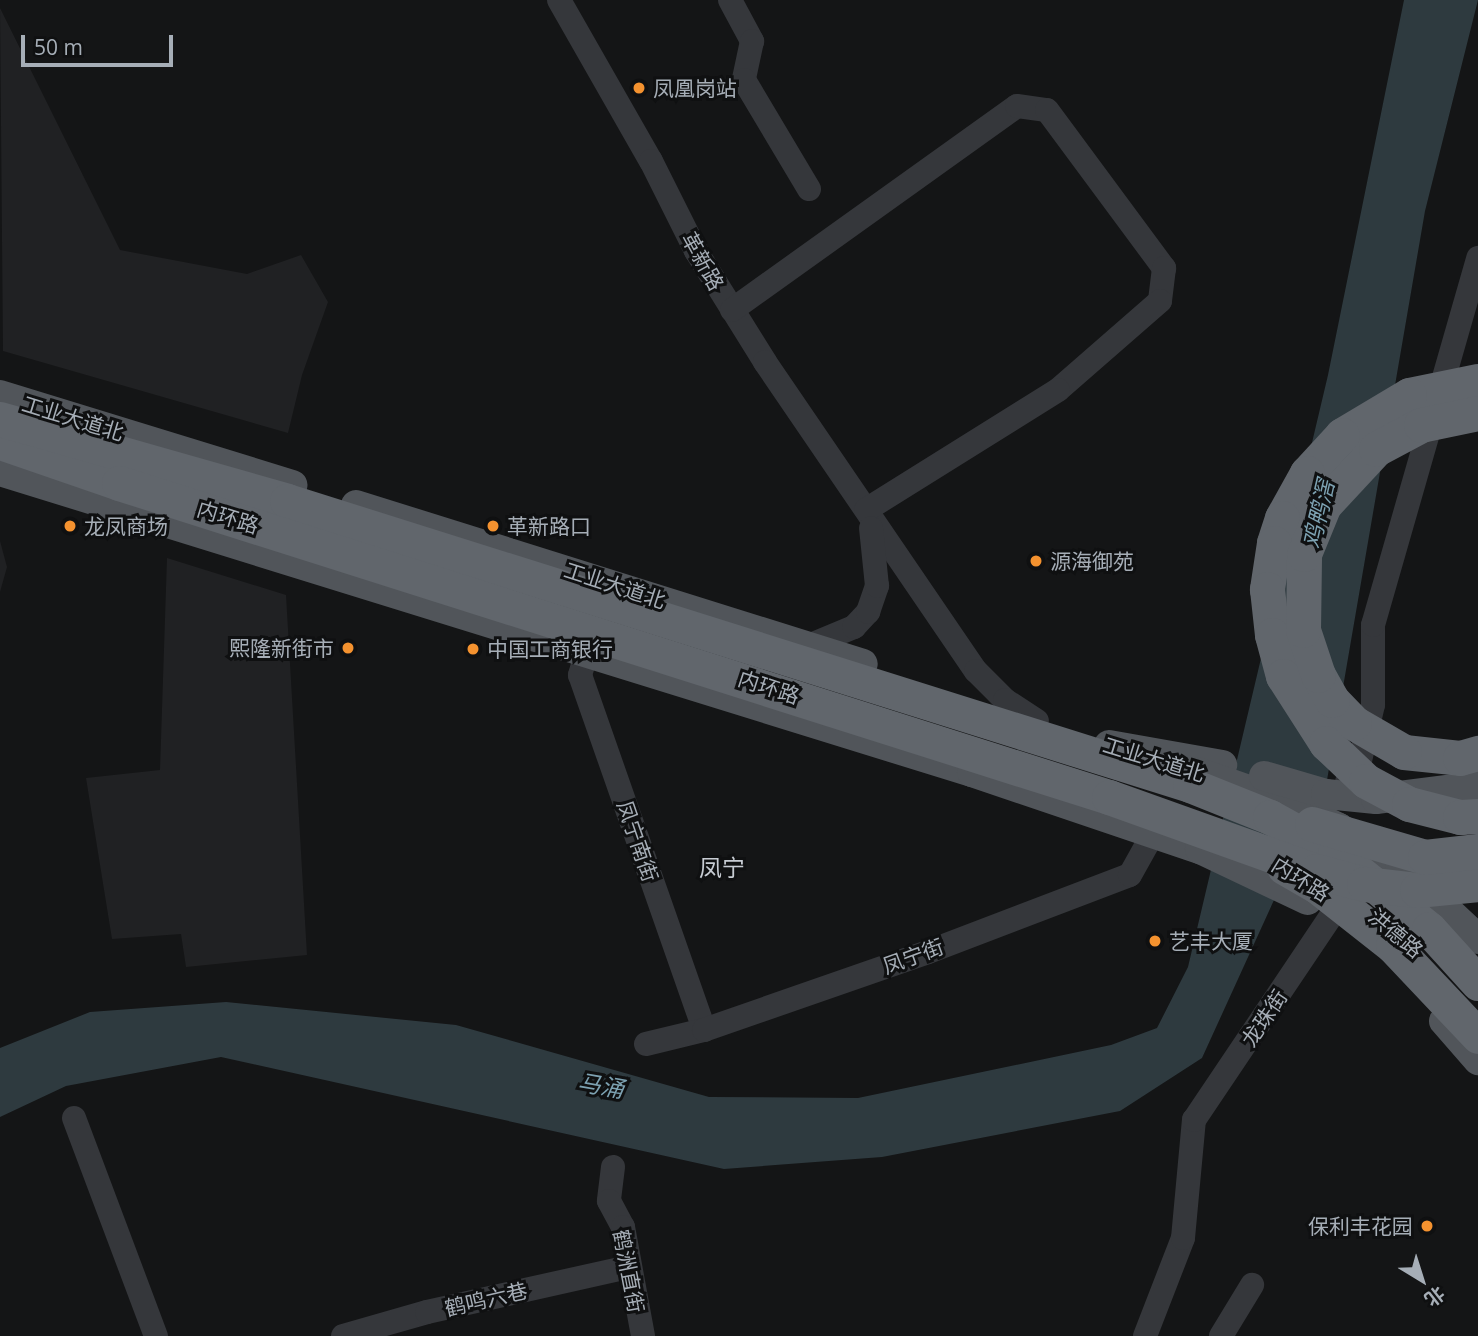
<!DOCTYPE html>
<html>
<head>
<meta charset="utf-8">
<style>
  body { margin:0 }
  #map { position:relative; width:1478px; height:1336px; overflow:hidden; background:#141516; font-family:"Open Sans","Noto Sans SC",sans-serif }
  div>[style] { position:absolute }
  .built>* { inset:0; background:#202123 }
  .water>* { inset:0; background:#2e3a3f }
  .minor>* { height:24px; margin:-12px; padding:0 12px; transform-origin:12px; border-radius:12px; background:#35373b }
  .major>* { height:30px; margin:-15px; padding:0 15px; transform-origin:15px; border-radius:15px; background:#51555a }
  .highway>* { height:35px; margin:-17.5px; padding:0 17.5px; transform-origin:17.5px; border-radius:17.5px; background:#61666c }
  .highway-bridge>* { height:35px; margin:-17.5px; padding:0 17.5px; transform-origin:17.5px; border-radius:17.5px; background:#61666c }
  .dots>* { width:19px; height:19px; translate:-50% -50%; box-sizing:border-box; border:4px solid #0f1011; border-radius:50% }
  span { translate:-50% -50%; white-space:nowrap; text-align:center; line-height:1.15; -webkit-text-stroke:6px #0f1011; paint-order:stroke }
  .poi-label { font-size:21px; color:#a6aeb7 }
  .left { translate:0 -50%; text-align:left }
  .right { translate:-100% -50%; text-align:right }
  .street-label { font-size:21px; color:#a6aeb7 }
  .water-label { font-size:23px; color:#7da2b2; font-style:italic }
  .neighbourhood-label { font-size:23px; color:#c7ccd3 }
  .north { position:absolute; left:1387px; top:1245px; width:70px; height:70px; -webkit-text-stroke:5px #0f1011; paint-order:stroke; rotate:142deg; font-size:19px; font-weight:700; line-height:28px; text-align:center; color:#a6aeb7 }
  .north::after { content:''; display:block; margin:auto; width:24px; height:32px; background:#a6aeb7; clip-path:polygon(50% 0,100% 100%,50% 72%,0 100%) }
  .scale { position:absolute; left:21px; top:35px; width:152px; height:32px; box-sizing:border-box; border:4px solid #a6aeb7; border-top:0; padding-left:9px; font-size:21px; line-height:24px; white-space:nowrap; color:#a6aeb7; -webkit-text-stroke:5px #0f1011; paint-order:stroke }
</style>
</head>
<body>
<div id="map">
  <div class="built">
    <i style="clip-path:polygon(0 8px,120px 250px,247px 274px,301px 255px,328px 302px,302px 375px,288px 433px,3px 351px)"></i>
    <i style="clip-path:polygon(0 541px,7px 567px,0 592px)"></i>
    <i style="clip-path:polygon(167px 558px,286px 595px,307px 955px,186px 967px,181px 934px,112px 939px,86px 778px,160px 770px)"></i>
  </div>
  <div class="water">
    <i style="clip-path:polygon(1404px 0,1478px 0,1425px 211px,1326px 786px,1202px 1058px,1120px 1111px,882px 1157px,724px 1169px,221px 1057px,66px 1086px,0 1117px,0 1048px,90px 1012px,226px 1002px,456px 1025px,709px 1097px,858px 1098px,1111px 1045px,1157px 1028px,1188px 967px,1328px 375px)"></i>
  </div>
  <div class="minor">
    <i style="left:559px;top:0;width:185px;rotate:60.3deg"></i>
    <i style="left:651px;top:161px;width:101px;rotate:63.4deg"></i>
    <i style="left:696px;top:251px;width:131px;rotate:58.1deg"></i>
    <i style="left:765px;top:362px;width:374px;rotate:55.7deg"></i>
    <i style="left:976px;top:671px;width:41px;rotate:45deg"></i>
    <i style="left:1005px;top:700px;width:38px;rotate:33deg"></i>
    <i style="left:730px;top:0;width:47px;rotate:61.8deg"></i>
    <i style="left:752px;top:41px;width:40px;rotate:102deg"></i>
    <i style="left:744px;top:80px;width:127px;rotate:59.2deg"></i>
    <i style="left:732px;top:310px;width:350px;rotate:-35.6deg"></i>
    <i style="left:1017px;top:106px;width:30px;rotate:8deg"></i>
    <i style="left:1047px;top:110px;width:197px;rotate:53.5deg"></i>
    <i style="left:1164px;top:268px;width:33px;rotate:97deg"></i>
    <i style="left:1160px;top:301px;width:135px;rotate:138.9deg"></i>
    <i style="left:1058px;top:390px;width:226px;rotate:148deg"></i>
    <i style="left:592px;top:635px;width:42px;rotate:106.7deg"></i>
    <i style="left:580px;top:675px;width:376px;rotate:70.7deg"></i>
    <i style="left:806px;top:652px;width:6px;rotate:-72deg"></i>
    <i style="left:808px;top:646px;width:50px;rotate:-22.4deg"></i>
    <i style="left:854px;top:627px;width:21px;rotate:-47deg"></i>
    <i style="left:868px;top:612px;width:28px;rotate:-71deg"></i>
    <i style="left:877px;top:586px;width:58px;rotate:-95.9deg"></i>
    <i style="left:1347px;top:782px;width:21px;rotate:-55deg"></i>
    <i style="left:1359px;top:765px;width:62px;rotate:-76.9deg"></i>
    <i style="left:1373px;top:705px;width:80px;rotate:-90deg"></i>
    <i style="left:1373px;top:625px;width:382px;rotate:-74deg"></i>
    <i style="left:646px;top:1044px;width:60px;rotate:-13.6deg"></i>
    <i style="left:704px;top:1030px;width:237px;rotate:-19.2deg"></i>
    <i style="left:928px;top:952px;width:216px;rotate:-20.9deg"></i>
    <i style="left:1130px;top:875px;width:49px;rotate:-60.8deg"></i>
    <i style="left:74px;top:1118px;width:233px;rotate:69.4deg"></i>
    <i style="left:613px;top:1167px;width:34px;rotate:97deg"></i>
    <i style="left:609px;top:1201px;width:30px;rotate:62deg"></i>
    <i style="left:623px;top:1227px;width:111px;rotate:79.6deg"></i>
    <i style="left:343px;top:1336px;width:87px;rotate:-15.9deg"></i>
    <i style="left:427px;top:1312px;width:207px;rotate:-12.6deg"></i>
    <i style="left:1145px;top:1336px;width:105px;rotate:-68.8deg"></i>
    <i style="left:1183px;top:1238px;width:119px;rotate:-84.7deg"></i>
    <i style="left:1194px;top:1120px;width:247px;rotate:-56.1deg"></i>
    <i style="left:1221px;top:1336px;width:60px;rotate:-58.7deg"></i>
  </div>
  <div class="major">
    <i style="left:0;top:395px;width:306px;rotate:17.1deg"></i>
    <i style="left:0;top:471px;width:1018px;rotate:17.21deg"></i>
    <i style="left:972px;top:772px;width:241px;rotate:18.7deg"></i>
    <i style="left:1200px;top:849px;width:119px;rotate:25.3deg"></i>
    <i style="left:356px;top:505px;width:531px;rotate:17.41deg"></i>
    <i style="left:1109px;top:745px;width:115px;rotate:10deg"></i>
    <i style="left:1197px;top:772px;width:100px;rotate:19.3deg"></i>
    <i style="left:1291px;top:805px;width:53px;rotate:25.6deg"></i>
    <i style="left:1339px;top:828px;width:72px;rotate:31.9deg"></i>
    <i style="left:1400px;top:866px;width:107px;rotate:43.1deg"></i>
    <i style="left:1264px;top:776px;width:65px;rotate:16.2deg"></i>
    <i style="left:1326px;top:794px;width:50px;rotate:5.7deg"></i>
    <i style="left:1376px;top:799px;width:103px;rotate:-7.3deg"></i>
    <i style="left:1444px;top:1021px;width:52px;rotate:48.9deg"></i>
  </div>
  <div class="highway">
    <i style="left:0;top:442px;width:126px;rotate:19deg"></i>
    <i style="left:1404px;top:752px;width:56px;rotate:6.1deg"></i>
    <i style="left:1460px;top:758px;width:19px;rotate:-16deg"></i>
    <i style="left:1284px;top:867px;width:38px;rotate:30deg"></i>
    <i style="left:1317px;top:886px;width:97px;rotate:38.3deg"></i>
    <i style="left:1393px;top:946px;width:124px;rotate:46.6deg"></i>
  </div>
  <div class="highway-bridge">
    <i style="left:1478px;top:381px;width:70px;rotate:168.5deg"></i>
    <i style="left:1409px;top:395px;width:78px;rotate:149.2deg"></i>
    <i style="left:1342px;top:435px;width:52px;rotate:132.6deg"></i>
    <i style="left:1307px;top:473px;width:51px;rotate:119.1deg"></i>
    <i style="left:1282px;top:518px;width:26px;rotate:108deg"></i>
    <i style="left:1274px;top:543px;width:47px;rotate:98.7deg"></i>
    <i style="left:1267px;top:589px;width:46px;rotate:83.8deg"></i>
    <i style="left:1272px;top:635px;width:42px;rotate:75deg"></i>
    <i style="left:1283px;top:676px;width:80px;rotate:57.3deg"></i>
    <i style="left:1326px;top:743px;width:55px;rotate:43.5deg"></i>
    <i style="left:1366px;top:781px;width:49px;rotate:28.1deg"></i>
    <i style="left:1409px;top:804px;width:53px;rotate:14.3deg"></i>
    <i style="left:1460px;top:817px;width:18px;rotate:-3deg"></i>
    <i style="left:0;top:419px;width:298px;rotate:15.9deg"></i>
    <i style="left:287px;top:501px;width:947px;rotate:17.46deg"></i>
    <i style="left:1190px;top:785px;width:86px;rotate:21.8deg"></i>
    <i style="left:1270px;top:817px;width:74px;rotate:29deg"></i>
    <i style="left:1335px;top:853px;width:121px;rotate:39deg"></i>
    <i style="left:1429px;top:929px;width:73px;rotate:47.8deg"></i>
    <i style="left:119px;top:483px;width:1039px;rotate:17.6deg"></i>
    <i style="left:1109px;top:797px;width:220px;rotate:19.7deg"></i>
    <i style="left:1316px;top:871px;width:50px;rotate:15.2deg"></i>
    <i style="left:1364px;top:884px;width:53px;rotate:6.5deg"></i>
    <i style="left:1417px;top:890px;width:61px;rotate:-5.6deg"></i>
    <i style="left:1404px;top:752px;width:58px;rotate:-149.9deg"></i>
    <i style="left:1354px;top:723px;width:32px;rotate:-134deg"></i>
    <i style="left:1332px;top:700px;width:29px;rotate:-119deg"></i>
    <i style="left:1318px;top:675px;width:47px;rotate:-108.4deg"></i>
    <i style="left:1303px;top:630px;width:76px;rotate:-89.2deg"></i>
    <i style="left:1304px;top:554px;width:53px;rotate:-67.8deg"></i>
    <i style="left:1324px;top:505px;width:76px;rotate:-47.1deg"></i>
    <i style="left:1376px;top:449px;width:51px;rotate:-28.1deg"></i>
    <i style="left:1421px;top:425px;width:58px;rotate:-11.9deg"></i>
    <i style="left:1312px;top:824px;width:118px;rotate:16.3deg"></i>
    <i style="left:1425px;top:857px;width:53px;rotate:-6.5deg"></i>
  </div>
  <div class="dots">
    <i style="left:639px;top:88px;background:#f4922f"></i>
    <i style="left:70px;top:526px;background:#f4922f"></i>
    <i style="left:493px;top:526px;background:#f4922f"></i>
    <i style="left:1036px;top:561px;background:#f4922f"></i>
    <i style="left:348px;top:648px;background:#f4922f"></i>
    <i style="left:473px;top:649px;background:#f4922f"></i>
    <i style="left:1155px;top:941px;background:#f4922f"></i>
    <i style="left:1427px;top:1226px;background:#f4922f"></i>
  </div>
  <div class="poi-label">
    <span class="left" style="left:653px;top:88px">凤凰岗站</span>
    <span class="left" style="left:84px;top:526px">龙凤商场</span>
    <span class="left" style="left:507px;top:526px">革新路口</span>
    <span class="left" style="left:1050px;top:561px">源海御苑</span>
    <span class="right" style="left:334px;top:648px">熙隆新街市</span>
    <span class="left" style="left:487px;top:649px">中国工商银行</span>
    <span class="left" style="left:1169px;top:941px">艺丰大厦</span>
    <span class="right" style="left:1413px;top:1226px">保利丰花园</span>
  </div>
  <div class="street-label">
    <span style="left:703px;top:261px;rotate:61deg">革新路</span>
    <span style="left:73px;top:418px;rotate:17deg">工业大道北</span>
    <span style="left:228px;top:517px;rotate:17deg">内环路</span>
    <span style="left:615px;top:585px;rotate:18deg">工业大道北</span>
    <span style="left:769px;top:687px;rotate:18deg">内环路</span>
    <span style="left:1154px;top:759px;rotate:17deg">工业大道北</span>
    <span style="left:638px;top:841px;rotate:71deg">凤宁南街</span>
    <span style="left:1301px;top:879px;rotate:32deg">内环路</span>
    <span style="left:1396px;top:933px;rotate:40deg">洪德路</span>
    <span style="left:913px;top:956px;rotate:-20deg">凤宁街</span>
    <span style="left:1264px;top:1018px;rotate:-56deg">龙珠街</span>
    <span style="left:629px;top:1271px;rotate:79deg">鹤洲直街</span>
    <span style="left:486px;top:1299px;rotate:-13deg">鹤鸣六巷</span>
  </div>
  <div class="water-label">
    <span style="left:1318px;top:514px;rotate:-77deg">鸡鸭滘</span>
    <span style="left:601px;top:1085px;rotate:10deg">马涌</span>
  </div>
  <div class="neighbourhood-label">
    <span style="left:722px;top:867px">凤宁</span>
  </div>
  <div class="north">北</div>
  <div class="scale">50 m</div>
</div>
</body>
</html>
